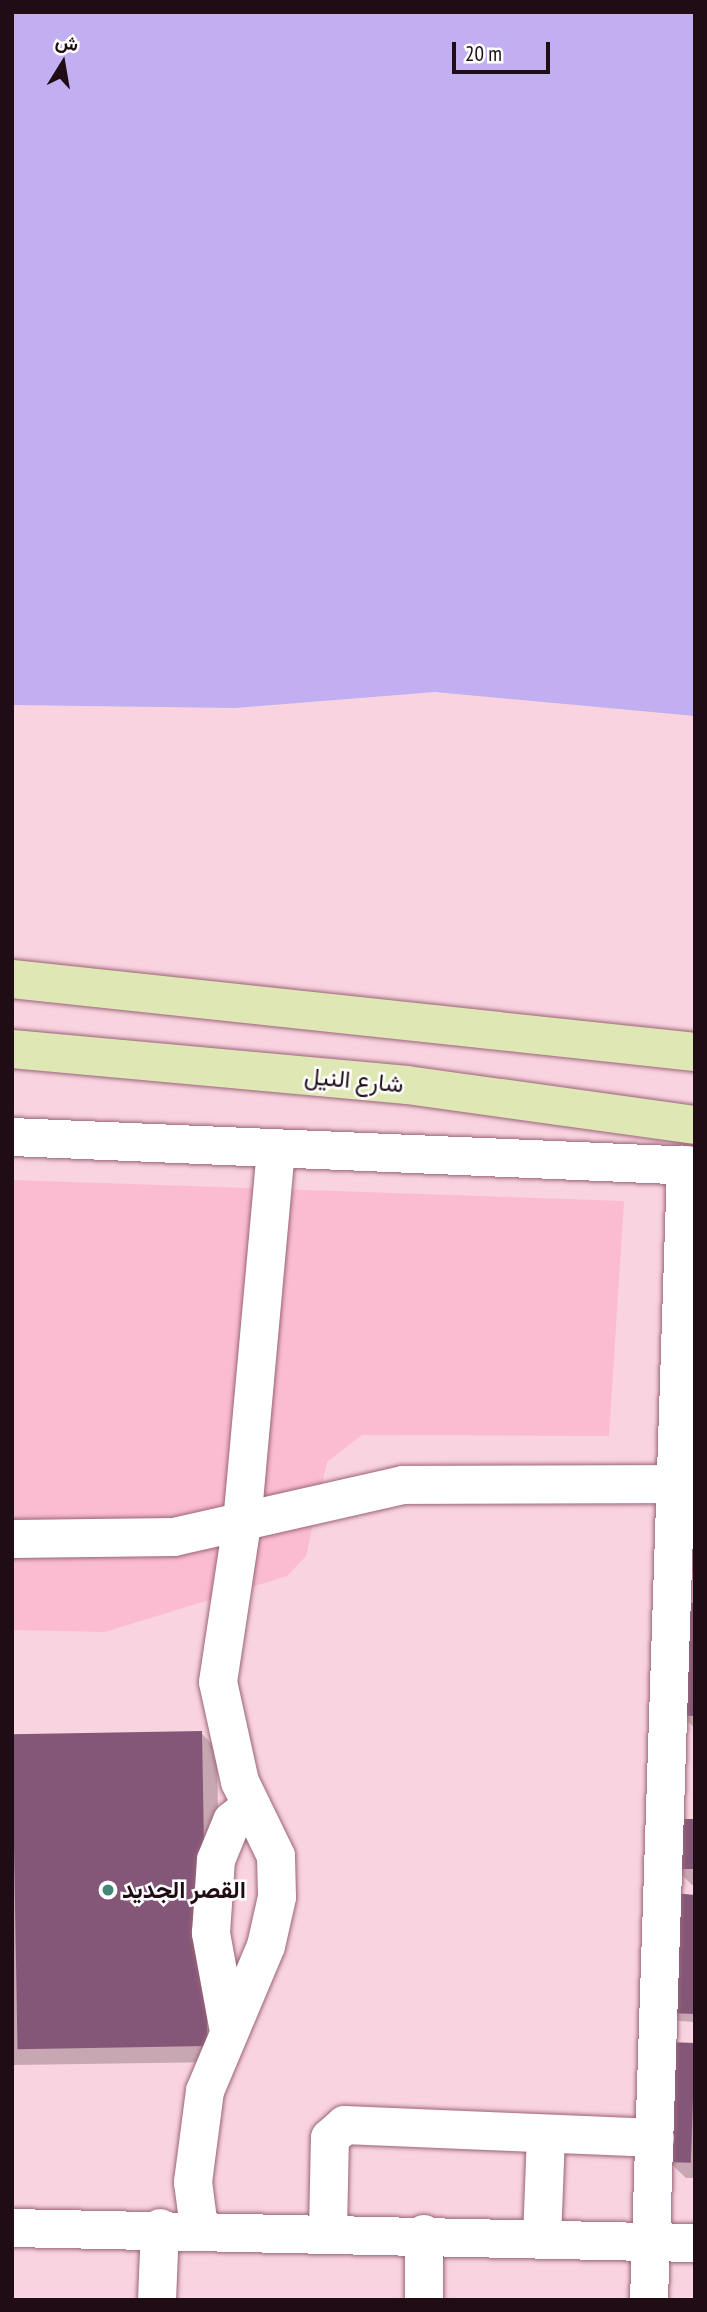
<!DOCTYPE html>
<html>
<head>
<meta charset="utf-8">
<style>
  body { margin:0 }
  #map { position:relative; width:707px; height:2312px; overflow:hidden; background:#f9d3df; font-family:"PT Sans Narrow",Vazirmatn,sans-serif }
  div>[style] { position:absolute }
  .green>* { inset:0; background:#fbbcd1 }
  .water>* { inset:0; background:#c1aff2 }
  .shadow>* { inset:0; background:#0003 }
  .building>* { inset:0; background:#845778; transform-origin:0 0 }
  .roads { filter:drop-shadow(0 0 2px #9b6478) drop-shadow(0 0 2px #9b6478) }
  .minor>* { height:38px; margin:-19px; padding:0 19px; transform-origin:19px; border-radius:19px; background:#fff }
  .major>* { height:38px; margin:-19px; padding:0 19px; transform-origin:19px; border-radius:19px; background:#dfe8b5 }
  .dots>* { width:19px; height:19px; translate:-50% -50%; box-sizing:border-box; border:4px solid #fff; border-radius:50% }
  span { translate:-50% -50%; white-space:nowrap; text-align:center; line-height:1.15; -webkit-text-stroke:5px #fff; paint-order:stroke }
  .street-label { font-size:24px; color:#200c14 }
  .poi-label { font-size:24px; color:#200c14; font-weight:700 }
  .left { translate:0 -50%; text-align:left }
  .frame { position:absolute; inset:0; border:14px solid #200c14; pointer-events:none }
  .north { position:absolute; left:28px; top:28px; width:70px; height:70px; -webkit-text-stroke:5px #fff; paint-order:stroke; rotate:11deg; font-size:19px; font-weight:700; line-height:28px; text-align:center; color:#200c14 }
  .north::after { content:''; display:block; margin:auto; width:24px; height:32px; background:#200c14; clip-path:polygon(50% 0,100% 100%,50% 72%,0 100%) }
  .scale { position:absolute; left:452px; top:42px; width:98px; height:32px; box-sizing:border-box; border:4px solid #200c14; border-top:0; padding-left:9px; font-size:21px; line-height:24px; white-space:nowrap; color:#200c14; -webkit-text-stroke:5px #fff; paint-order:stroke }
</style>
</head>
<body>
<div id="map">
  <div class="green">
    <i style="clip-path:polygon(12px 1180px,624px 1201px,609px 1436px,362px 1435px,327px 1462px,306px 1556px,287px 1576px,105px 1632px,12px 1630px)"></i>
  </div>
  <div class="water">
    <i style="clip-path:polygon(12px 12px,695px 12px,695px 716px,435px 692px,235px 708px,12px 705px)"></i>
  </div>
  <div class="shadow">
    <i style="clip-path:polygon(695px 1471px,695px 1574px,683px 1562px)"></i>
    <i style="clip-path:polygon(695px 1604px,695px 1728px,678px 1714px)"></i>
    <i style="clip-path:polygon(201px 1733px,217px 1749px,222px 2062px,12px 2065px,12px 1736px)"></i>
    <i style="clip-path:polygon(695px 1821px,695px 1885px,692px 1885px,676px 1869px)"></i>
    <i style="clip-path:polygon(695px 1896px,695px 2022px,679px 2021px,669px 2012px)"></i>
    <i style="clip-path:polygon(695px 2045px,695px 2178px,686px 2178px,669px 2162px)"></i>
  </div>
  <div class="building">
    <i style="clip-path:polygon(681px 1602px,695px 1603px,695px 1716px,676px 1715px)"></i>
    <i style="left:202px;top:1731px;width:315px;height:190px;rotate:89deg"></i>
    <i style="left:675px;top:1819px;width:20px;height:50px"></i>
    <i style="clip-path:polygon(674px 1893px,695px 1895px,695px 2014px,668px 2013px)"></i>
    <i style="left:669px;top:2042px;width:26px;height:120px;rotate:2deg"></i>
  </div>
  <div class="roads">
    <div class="minor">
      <i style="left:12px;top:1137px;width:684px;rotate:2.43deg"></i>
      <i style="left:12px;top:1539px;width:162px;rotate:-0.7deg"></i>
      <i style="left:174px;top:1537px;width:235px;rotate:-12.8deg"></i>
      <i style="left:403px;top:1485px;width:273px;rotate:-0.2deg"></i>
      <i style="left:228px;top:2026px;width:95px;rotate:-100.4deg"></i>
      <i style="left:211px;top:1933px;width:73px;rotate:-86.1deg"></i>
      <i style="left:216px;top:1860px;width:42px;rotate:-67.7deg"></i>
      <i style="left:232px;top:1821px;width:24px;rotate:-38deg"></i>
      <i style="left:12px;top:2228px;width:683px;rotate:1.26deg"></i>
      <i style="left:199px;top:2228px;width:46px;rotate:-97.4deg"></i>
      <i style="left:193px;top:2182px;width:92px;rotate:-82.5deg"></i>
      <i style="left:205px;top:2091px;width:157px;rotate:-67.2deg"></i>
      <i style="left:266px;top:1946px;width:50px;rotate:-77.3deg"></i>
      <i style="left:277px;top:1897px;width:41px;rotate:-91.4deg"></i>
      <i style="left:276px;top:1856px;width:82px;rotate:-115.9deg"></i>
      <i style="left:240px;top:1782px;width:102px;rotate:-102.4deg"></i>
      <i style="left:218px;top:1682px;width:161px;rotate:-81.4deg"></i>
      <i style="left:242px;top:1523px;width:375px;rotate:-84.8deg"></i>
      <i style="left:328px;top:2231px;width:93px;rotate:-88.8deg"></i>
      <i style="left:330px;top:2138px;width:20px;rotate:-41deg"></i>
      <i style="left:345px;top:2125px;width:310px;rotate:2.4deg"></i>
      <i style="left:424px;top:2234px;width:66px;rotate:90deg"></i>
      <i style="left:542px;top:2239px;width:104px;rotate:-87.8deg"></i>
      <i style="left:157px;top:2300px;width:72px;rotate:-87.6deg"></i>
      <i style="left:649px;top:2300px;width:1136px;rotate:-88.13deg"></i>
    </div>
    <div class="major">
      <i style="left:12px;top:979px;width:687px;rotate:6.1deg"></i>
      <i style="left:12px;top:1049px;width:397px;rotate:5.2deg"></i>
      <i style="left:407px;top:1085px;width:291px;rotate:7.9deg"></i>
    </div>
  </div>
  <div class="dots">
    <i style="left:108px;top:1890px;background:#438576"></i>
  </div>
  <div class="street-label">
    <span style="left:354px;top:1080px;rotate:5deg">شارع النيل</span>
  </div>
  <div class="poi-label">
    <span class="left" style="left:122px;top:1890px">القصر الجديد</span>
  </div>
  <div class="frame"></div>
  <div class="north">ش</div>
  <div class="scale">20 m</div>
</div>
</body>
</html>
